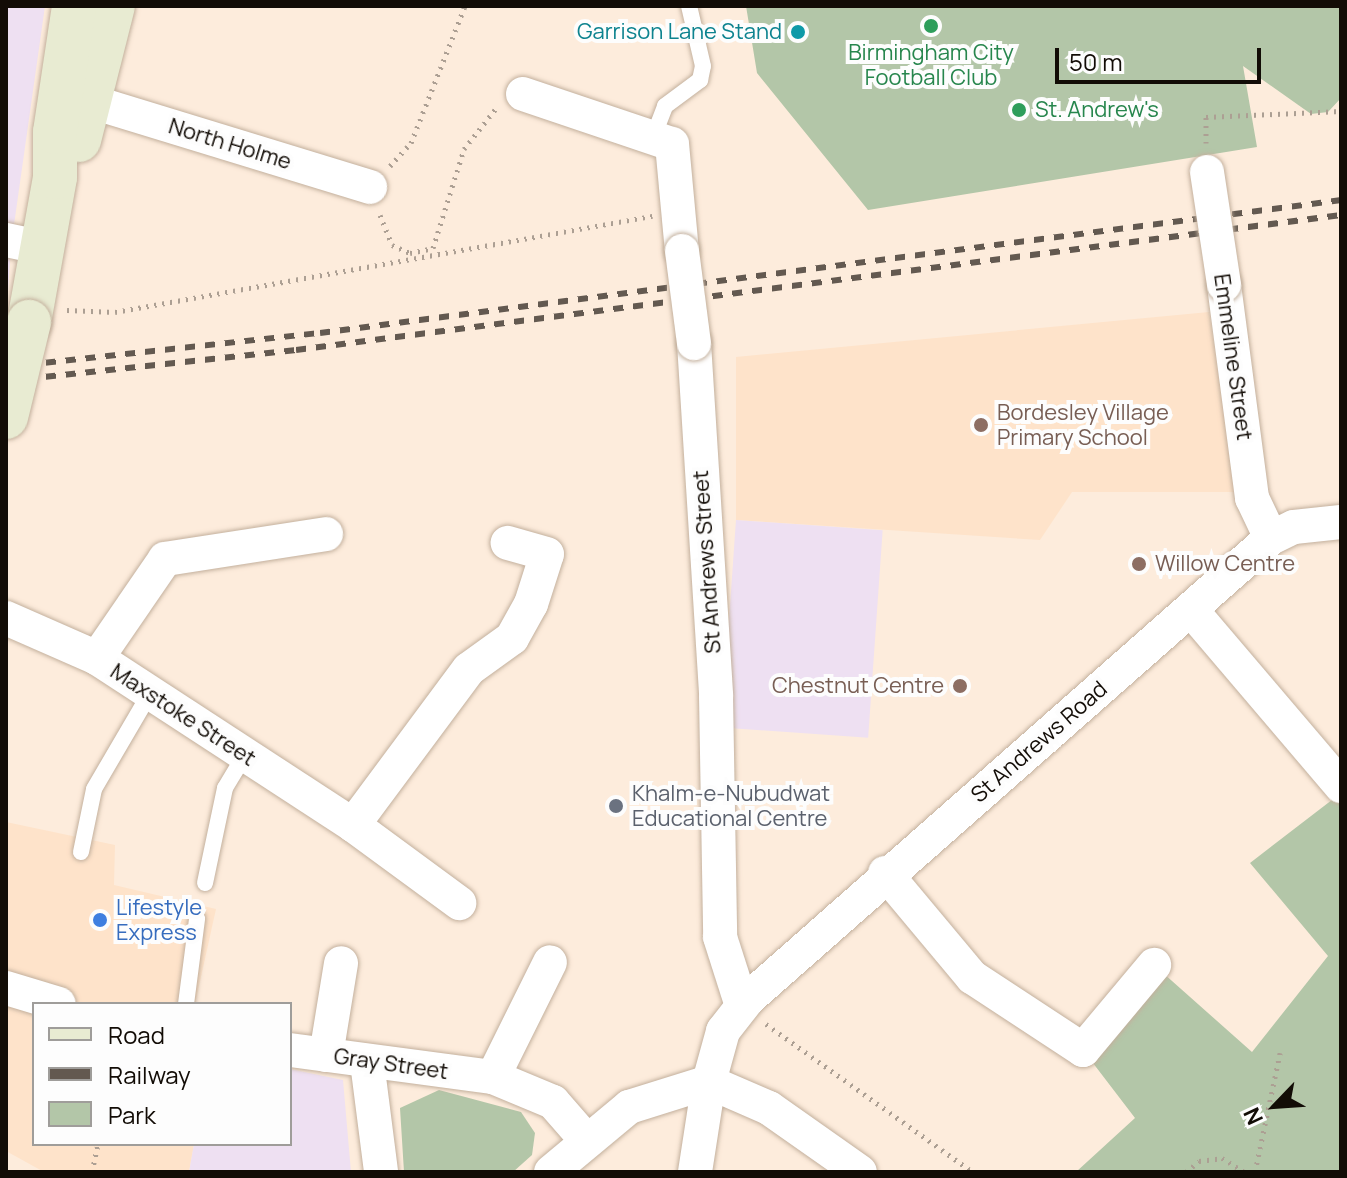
<!DOCTYPE html>
<html>
<head>
<meta charset="utf-8">
<style>
  body { margin:0 }
  #map { position:relative; width:1347px; height:1178px; overflow:hidden; background:#fdecdc; font-family:Manrope,sans-serif }
  div>[style] { position:absolute }
  .built>* { inset:0; background:#fee3ca }
  .industrial>* { inset:0; background:#eee0f2; transform-origin:0 0 }
  .green>* { inset:0; background:#b3c6a8 }
  .path>* { height:5px; margin-top:-2.5px; transform-origin:0; background:repeating-linear-gradient(90deg,#ac9f93 0 2px,transparent 0 8px) }
  .roads { filter:drop-shadow(0 0 2px #c3b09d) drop-shadow(0 0 2px #c3b09d) }
  .lane>* { height:16px; margin:-8px; padding:0 8px; transform-origin:8px; border-radius:8px; background:#fff }
  .street>* { height:34px; margin:-17px; padding:0 17px; transform-origin:17px; border-radius:17px; background:#fff }
  .secondary>* { height:44px; margin:-22px; padding:0 22px; transform-origin:22px; border-radius:22px; background:#e8ebd2 }
  .rail>* { height:6px; margin-top:-3px; transform-origin:0; background:repeating-linear-gradient(90deg,#635950 0 10px,transparent 0 20px) }
  .bridges { filter:drop-shadow(0 0 2px #c3b09d) drop-shadow(0 0 2px #c3b09d) }
  .street-bridge>* { height:34px; margin:-17px; padding:0 17px; transform-origin:17px; border-radius:17px; background:#fff }
  .secondary-bridge>* { height:44px; margin:-22px; padding:0 22px; transform-origin:22px; border-radius:22px; background:#e8ebd2 }
  .dots>* { width:22px; height:22px; translate:-50% -50%; box-sizing:border-box; border:4px solid #fdfdfd; border-radius:50% }
  span { translate:-50% -50%; white-space:nowrap; text-align:center; line-height:1.15; -webkit-text-stroke:8px #fdfdfd; paint-order:stroke }
  .culture-label { font-size:22px; color:#0d838f }
  .right { translate:-100% -50%; text-align:right }
  .leisure-label { font-size:22px; color:#27864d }
  .left { translate:0 -50%; text-align:left }
  .street-label { font-size:22px; color:#120c06 }
  .education-label { font-size:22px; color:#785e54 }
  .worship-label { font-size:22px; color:#5b616d }
  .shop-label { font-size:22px; color:#366cbe }
  .frame { position:absolute; inset:0; border:8px solid #120c06; pointer-events:none }
  .legend { position:absolute; left:32px; top:1002px; width:260px; height:144px; box-sizing:border-box; background:#fdfdfd; border:2px solid #9f9d9a; margin:0; padding:10px 14px; list-style:none; font-size:24px; color:#120c06 }
  .legend li { display:flex; align-items:center; gap:16px; height:40px }
  .legend b { width:40px; border:2px solid #9f9d9a }
  .north { position:absolute; left:1235px; top:1066px; width:80px; height:80px; -webkit-text-stroke:6px #fdfdfd; paint-order:stroke; rotate:245deg; font-size:22px; font-weight:700; line-height:32px; text-align:center; color:#120c06 }
  .north::after { content:''; display:block; margin:auto; width:28px; height:36px; background:#120c06; clip-path:polygon(50% 0,100% 100%,50% 72%,0 100%) }
  .scale { position:absolute; left:1055px; top:48px; width:206px; height:36px; box-sizing:border-box; border:4px solid #120c06; border-top:0; padding-left:10px; font-size:24px; line-height:28px; white-space:nowrap; color:#120c06; -webkit-text-stroke:6px #fdfdfd; paint-order:stroke }
</style>
</head>
<body>
<div id="map">
  <div class="built">
    <i style="clip-path:polygon(1209px 312px,1236px 492px,1072px 492px,1040px 540px,736px 520px,736px 357px)"></i>
    <i style="clip-path:polygon(6px 822px,115px 845px,114px 885px,216px 909px,195px 1004px,34px 1004px,34px 1144px,194px 1144px,189px 1172px,44px 1172px,6px 1151px)"></i>
  </div>
  <div class="industrial">
    <i style="clip-path:polygon(6px 6px,45px 6px,11px 246px,6px 322px)"></i>
    <i style="left:736px;top:520px;width:147px;height:208px;rotate:4deg"></i>
    <i style="clip-path:polygon(290px 1069px,343px 1080px,351px 1172px,189px 1172px,194px 1144px,290px 1144px)"></i>
  </div>
  <div class="green">
    <i style="clip-path:polygon(746px 6px,1341px 6px,1341px 98px,1328px 112px,1311px 114px,1243px 66px,1257px 147px,868px 210px,757px 73px)"></i>
    <i style="clip-path:polygon(1341px 793px,1341px 1172px,1076px 1172px,1135px 1118px,1083px 1050px,1154px 965px,1252px 1052px,1328px 956px,1250px 863px)"></i>
    <i style="clip-path:polygon(439px 1090px,521px 1112px,535px 1133px,532px 1155px,513px 1172px,404px 1172px,400px 1108px)"></i>
  </div>
  <div class="path">
    <i style="left:1206px;top:143px;width:26px;rotate:-90deg"></i>
    <i style="left:1206px;top:117px;width:135px;rotate:-2.5deg"></i>
    <i style="left:390px;top:166px;width:31px;rotate:-48deg"></i>
    <i style="left:411px;top:143px;width:147px;rotate:-68.5deg"></i>
    <i style="left:380px;top:215px;width:32px;rotate:68deg"></i>
    <i style="left:392px;top:245px;width:20px;rotate:24deg"></i>
    <i style="left:410px;top:253px;width:24px;rotate:-12deg"></i>
    <i style="left:433px;top:248px;width:104px;rotate:-72.6deg"></i>
    <i style="left:464px;top:149px;width:53px;rotate:-51.8deg"></i>
    <i style="left:67px;top:310px;width:48px;rotate:2.4deg"></i>
    <i style="left:115px;top:312px;width:546px;rotate:-10.14deg"></i>
    <i style="left:766px;top:1024px;width:254px;rotate:35.6deg"></i>
    <i style="left:92px;top:1172px;width:29px;rotate:-78deg"></i>
    <i style="left:1186px;top:1172px;width:17px;rotate:-40deg"></i>
    <i style="left:1199px;top:1161px;width:23px;rotate:-7deg"></i>
    <i style="left:1222px;top:1158px;width:26px;rotate:32deg"></i>
    <i style="left:1255px;top:1172px;width:122px;rotate:-78.1deg"></i>
  </div>
  <div class="roads">
    <div class="lane">
      <i style="left:654px;top:135px;width:31px;rotate:-69deg"></i>
      <i style="left:665px;top:106px;width:44px;rotate:-36.6deg"></i>
      <i style="left:700px;top:80px;width:14px;rotate:-78deg"></i>
      <i style="left:703px;top:66px;width:62px;rotate:-103.1deg"></i>
      <i style="left:81px;top:852px;width:64px;rotate:-78.3deg"></i>
      <i style="left:94px;top:789px;width:111px;rotate:-59.7deg"></i>
      <i style="left:205px;top:883px;width:97px;rotate:-78.1deg"></i>
      <i style="left:225px;top:788px;width:39px;rotate:-59deg"></i>
      <i style="left:186px;top:1004px;width:86px;rotate:-82.6deg"></i>
    </div>
    <div class="street">
      <i style="left:523px;top:94px;width:157px;rotate:18.6deg"></i>
      <i style="left:672px;top:144px;width:107px;rotate:84.7deg"></i>
      <i style="left:89px;top:101px;width:294px;rotate:17deg"></i>
      <i style="left:6px;top:240px;width:38px;rotate:12deg"></i>
      <i style="left:1224px;top:285px;width:215px;rotate:82.5deg"></i>
      <i style="left:1252px;top:498px;width:44px;rotate:64.6deg"></i>
      <i style="left:694px;top:343px;width:354px;rotate:86.4deg"></i>
      <i style="left:716px;top:696px;width:241px;rotate:89deg"></i>
      <i style="left:720px;top:937px;width:72px;rotate:72.3deg"></i>
      <i style="left:1192px;top:611px;width:230px;rotate:49.6deg"></i>
      <i style="left:6px;top:618px;width:99px;rotate:23.7deg"></i>
      <i style="left:97px;top:658px;width:306px;rotate:33.1deg"></i>
      <i style="left:353px;top:825px;width:132px;rotate:36.3deg"></i>
      <i style="left:97px;top:658px;width:120px;rotate:-55.5deg"></i>
      <i style="left:165px;top:559px;width:163px;rotate:-8.8deg"></i>
      <i style="left:353px;top:825px;width:194px;rotate:-53.4deg"></i>
      <i style="left:469px;top:669px;width:53px;rotate:-35.8deg"></i>
      <i style="left:512px;top:638px;width:39px;rotate:-61deg"></i>
      <i style="left:531px;top:604px;width:52px;rotate:-72.3deg"></i>
      <i style="left:547px;top:554px;width:41px;rotate:-164.2deg"></i>
      <i style="left:885px;top:873px;width:136px;rotate:50.1deg"></i>
      <i style="left:972px;top:977px;width:133px;rotate:33.3deg"></i>
      <i style="left:1083px;top:1050px;width:111px;rotate:-50.1deg"></i>
      <i style="left:6px;top:988px;width:55px;rotate:16.8deg"></i>
      <i style="left:290px;top:1050px;width:205px;rotate:7.6deg"></i>
      <i style="left:493px;top:1077px;width:65px;rotate:22.6deg"></i>
      <i style="left:553px;top:1102px;width:52px;rotate:48.9deg"></i>
      <i style="left:326px;top:1055px;width:93px;rotate:-80.7deg"></i>
      <i style="left:367px;top:1062px;width:111px;rotate:82.7deg"></i>
      <i style="left:493px;top:1077px;width:128px;rotate:-63.6deg"></i>
      <i style="left:551px;top:1172px;width:102px;rotate:-39.8deg"></i>
      <i style="left:629px;top:1107px;width:84px;rotate:-17.4deg"></i>
      <i style="left:709px;top:1082px;width:65px;rotate:23.4deg"></i>
      <i style="left:769px;top:1108px;width:111px;rotate:35.1deg"></i>
      <i style="left:695px;top:1172px;width:91px;rotate:-81.2deg"></i>
      <i style="left:709px;top:1082px;width:53px;rotate:-74.6deg"></i>
      <i style="left:723px;top:1031px;width:41px;rotate:-52deg"></i>
      <i style="left:748px;top:999px;width:697px;rotate:-41.39deg"></i>
      <i style="left:1271px;top:538px;width:25px;rotate:-26deg"></i>
      <i style="left:1294px;top:527px;width:47px;rotate:-6.1deg"></i>
    </div>
    <div class="secondary">
      <i style="left:79px;top:140px;width:138px;rotate:-75.8deg"></i>
      <i style="left:29px;top:322px;width:147px;rotate:-79.8deg"></i>
      <i style="left:55px;top:177px;width:45px;rotate:-90deg"></i>
      <i style="left:55px;top:132px;width:127px;rotate:-81.4deg"></i>
    </div>
  </div>
  <div class="rail">
    <i style="left:6px;top:367px;width:316px;rotate:-6.2deg"></i>
    <i style="left:320px;top:333px;width:1030px;rotate:-7.42deg"></i>
    <i style="left:6px;top:381px;width:292px;rotate:-6.1deg"></i>
    <i style="left:296px;top:350px;width:1054px;rotate:-7.36deg"></i>
  </div>
  <div class="bridges">
    <div class="street-bridge">
      <i style="left:1207px;top:172px;width:114px;rotate:81.4deg"></i>
      <i style="left:682px;top:251px;width:93px;rotate:82.6deg"></i>
    </div>
    <div class="secondary-bridge">
      <i style="left:6px;top:417px;width:98px;rotate:-76.4deg"></i>
    </div>
  </div>
  <div class="dots">
    <i style="left:931px;top:26px;background:#2e9e5b"></i>
    <i style="left:798px;top:32px;background:#0f9aa8"></i>
    <i style="left:1019px;top:110px;background:#2e9e5b"></i>
    <i style="left:981px;top:425px;background:#8d6e63"></i>
    <i style="left:1139px;top:564px;background:#8d6e63"></i>
    <i style="left:960px;top:686px;background:#8d6e63"></i>
    <i style="left:616px;top:806px;background:#6b7280"></i>
    <i style="left:100px;top:920px;background:#3f7fe0"></i>
  </div>
  <div class="culture-label">
    <span class="right" style="left:782px;top:32px">Garrison Lane Stand</span>
  </div>
  <div class="leisure-label">
    <span style="left:931px;top:65px">Birmingham City<br>Football Club</span>
    <span class="left" style="left:1035px;top:110px">St. Andrew's</span>
  </div>
  <div class="street-label">
    <span style="left:230px;top:144px;rotate:17deg">North Holme</span>
    <span style="left:1233px;top:357px;rotate:82deg">Emmeline Street</span>
    <span style="left:707px;top:562px;rotate:-94deg">St Andrews Street</span>
    <span style="left:183px;top:715px;rotate:33deg">Maxstoke Street</span>
    <span style="left:1039px;top:742px;rotate:-41deg">St Andrews Road</span>
    <span style="left:391px;top:1064px;rotate:8deg">Gray Street</span>
  </div>
  <div class="education-label">
    <span class="left" style="left:997px;top:425px">Bordesley Village<br>Primary School</span>
    <span class="left" style="left:1155px;top:564px">Willow Centre</span>
    <span class="right" style="left:944px;top:686px">Chestnut Centre</span>
  </div>
  <div class="worship-label">
    <span class="left" style="left:632px;top:806px">Khalm-e-Nubudwat<br>Educational Centre</span>
  </div>
  <div class="shop-label">
    <span class="left" style="left:116px;top:920px">Lifestyle<br>Express</span>
  </div>
  <div class="frame"></div>
  <ul class="legend">
  <li><b style="height:10px;background:#e8ebd2"></b>Road</li>
  <li><b style="height:10px;background:#635950"></b>Railway</li>
  <li><b style="height:22px;background:#b3c6a8"></b>Park</li>
  </ul>
  <div class="north">N</div>
  <div class="scale">50 m</div>
</div>
</body>
</html>
